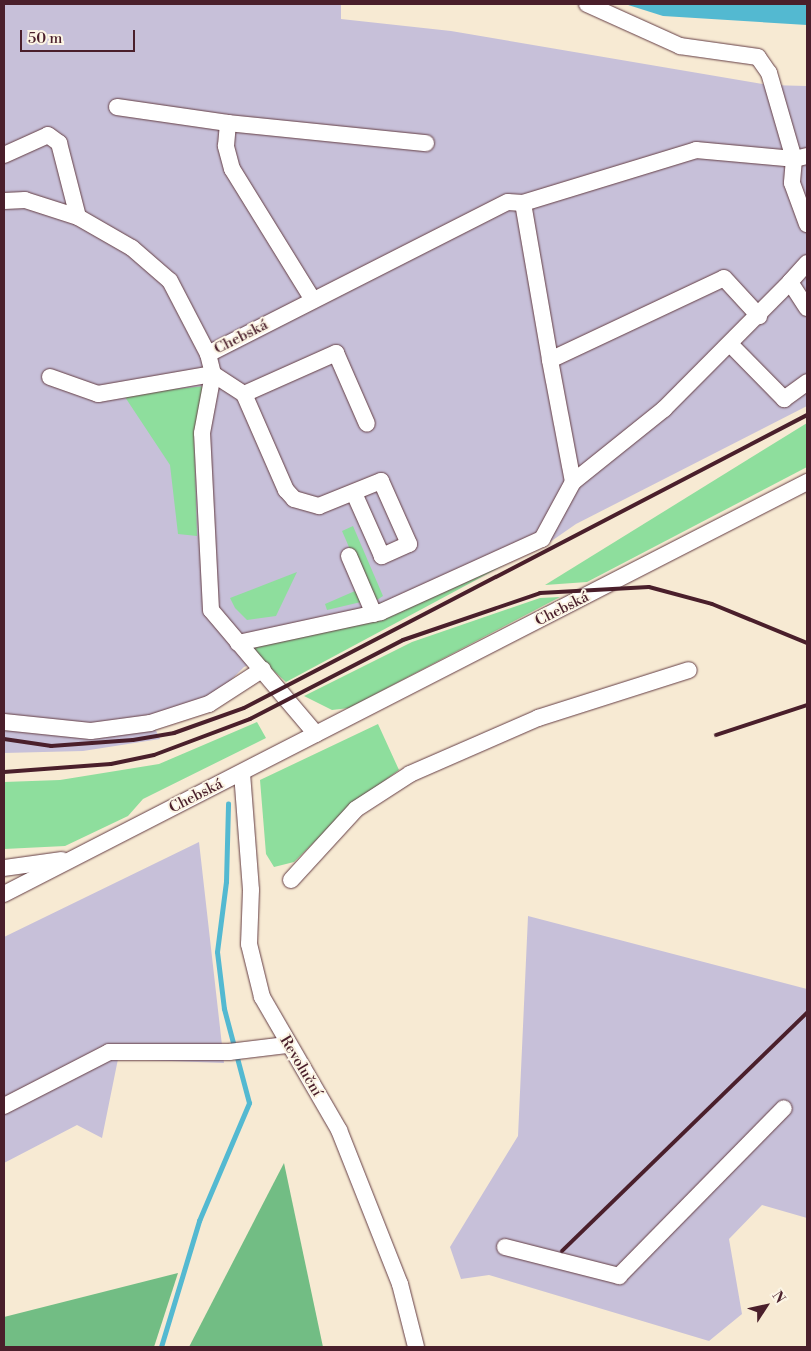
<!DOCTYPE html>
<html>
<head>
<meta charset="utf-8">
<style>
  body { margin:0 }
  #map { position:relative; width:811px; height:1351px; overflow:hidden; background:#f7ead3; font-family:"Libre Bodoni",serif }
  div>[style] { position:absolute }
  .industrial>* { inset:0; background:#c7c0d9 }
  .green>* { inset:0; background:#8ede9d }
  .forest>* { inset:0; background:#72bd84 }
  .water>* { inset:0; background:#53b9d1 }
  .stream>* { height:4.5px; margin:-2.25px; padding:0 2.25px; transform-origin:2.25px; border-radius:2.25px; background:#53b9d1 }
  .roads { filter:drop-shadow(0 0 1px #643d44) drop-shadow(0 0 1px #643d44) }
  .minor>* { height:16px; margin:-8px; padding:0 8px; transform-origin:8px; border-radius:8px; background:#fff }
  .rail>* { height:4px; margin:-2px; padding:0 2px; transform-origin:2px; border-radius:2px; background:#4a1f2b }
  span { translate:-50% -50%; white-space:nowrap; text-align:center; line-height:1.15; -webkit-text-stroke:4px #fcf5e5; paint-order:stroke }
  .street-label { font-size:15px; color:#4a1f2b }
  .frame { position:absolute; inset:0; border:5px solid #4a1f2b; pointer-events:none }
  .north { position:absolute; left:741px; top:1281px; width:50px; height:50px; -webkit-text-stroke:4px #fcf5e5; paint-order:stroke; rotate:55deg; font-size:14px; font-weight:700; line-height:20px; text-align:center; color:#4a1f2b }
  .north::after { content:''; display:block; margin:auto; width:18px; height:22px; background:#4a1f2b; clip-path:polygon(50% 0,100% 100%,50% 72%,0 100%) }
  .scale { position:absolute; left:20px; top:30px; width:115px; height:22px; box-sizing:border-box; border:2px solid #4a1f2b; border-top:0; padding-left:6px; font-size:15px; line-height:18px; white-space:nowrap; color:#4a1f2b; -webkit-text-stroke:4px #fcf5e5; paint-order:stroke }
</style>
</head>
<body>
<div id="map">
  <div class="industrial">
    <i style="clip-path:polygon(4px 4px,341px 4px,341px 19px,451px 31px,768px 85px,807px 86px,807px 406px,576px 524px,550px 542px,244px 667px,217px 694px,150px 718px,160px 739px,83px 751px,4px 753px)"></i>
    <i style="clip-path:polygon(199px 842px,224px 1063px,118px 1059px,102px 1138px,77px 1125px,4px 1163px,4px 937px)"></i>
    <i style="clip-path:polygon(528px 916px,807px 989px,807px 1218px,762px 1205px,729px 1239px,742px 1314px,709px 1341px,489px 1275px,461px 1279px,450px 1247px,518px 1136px)"></i>
  </div>
  <div class="green">
    <i style="clip-path:polygon(206px 386px,194px 433px,197px 536px,178px 534px,170px 465px,123px 394px)"></i>
    <i style="clip-path:polygon(807px 423px,807px 467px,587px 582px,545px 585px)"></i>
    <i style="clip-path:polygon(353px 526px,383px 596px,377px 600px,372px 600px,342px 531px)"></i>
    <i style="clip-path:polygon(532px 550px,286px 682px,256px 655px,254px 647px)"></i>
    <i style="clip-path:polygon(297px 572px,276px 616px,247px 620px,235px 608px,230px 598px)"></i>
    <i style="clip-path:polygon(355px 591px,361px 602px,327px 610px,325px 604px)"></i>
    <i style="clip-path:polygon(560px 597px,349px 708px,332px 710px,304px 696px,412px 642px,540px 598px)"></i>
    <i style="clip-path:polygon(257px 722px,266px 738px,143px 799px,128px 816px,65px 846px,4px 849px,4px 782px,60px 780px,159px 764px)"></i>
    <i style="clip-path:polygon(378px 724px,399px 770px,353px 804px,294px 862px,274px 867px,266px 854px,260px 780px)"></i>
  </div>
  <div class="forest">
    <i style="clip-path:polygon(284px 1163px,323px 1347px,189px 1347px)"></i>
    <i style="clip-path:polygon(178px 1273px,154px 1347px,4px 1347px,4px 1317px)"></i>
  </div>
  <div class="water">
    <i style="clip-path:polygon(625px 4px,807px 4px,807px 25px,663px 16px)"></i>
  </div>
  <div class="stream">
    <i style="left:161px;top:1347px;width:132px;rotate:-73.2deg"></i>
    <i style="left:199px;top:1221px;width:128px;rotate:-67deg"></i>
    <i style="left:249px;top:1103px;width:97px;rotate:-104.9deg"></i>
    <i style="left:224px;top:1009px;width:57px;rotate:-97deg"></i>
    <i style="left:217px;top:952px;width:71px;rotate:-82.7deg"></i>
    <i style="left:226px;top:882px;width:78px;rotate:-88.5deg"></i>
  </div>
  <div class="roads">
    <div class="minor">
      <i style="left:117px;top:107px;width:112px;rotate:8.2deg"></i>
      <i style="left:4px;top:155px;width:48px;rotate:-24.4deg"></i>
      <i style="left:48px;top:135px;width:14px;rotate:36deg"></i>
      <i style="left:59px;top:143px;width:76px;rotate:75.6deg"></i>
      <i style="left:807px;top:156px;width:13px;rotate:167deg"></i>
      <i style="left:794px;top:159px;width:24px;rotate:95deg"></i>
      <i style="left:792px;top:183px;width:44px;rotate:69.9deg"></i>
      <i style="left:4px;top:201px;width:21px;rotate:-3deg"></i>
      <i style="left:25px;top:200px;width:56px;rotate:17.8deg"></i>
      <i style="left:78px;top:217px;width:62px;rotate:29.9deg"></i>
      <i style="left:132px;top:248px;width:50px;rotate:41deg"></i>
      <i style="left:170px;top:281px;width:82px;rotate:62.5deg"></i>
      <i style="left:523px;top:203px;width:181px;rotate:-17deg"></i>
      <i style="left:696px;top:150px;width:98px;rotate:5.2deg"></i>
      <i style="left:794px;top:159px;width:90px;rotate:-106.2deg"></i>
      <i style="left:769px;top:73px;width:19px;rotate:-125deg"></i>
      <i style="left:758px;top:57px;width:79px;rotate:-172deg"></i>
      <i style="left:680px;top:46px;width:102px;rotate:-155.7deg"></i>
      <i style="left:807px;top:263px;width:25px;rotate:132deg"></i>
      <i style="left:790px;top:282px;width:31px;rotate:57deg"></i>
      <i style="left:313px;top:300px;width:154px;rotate:-121.7deg"></i>
      <i style="left:232px;top:169px;width:24px;rotate:-105deg"></i>
      <i style="left:226px;top:146px;width:23px;rotate:-85deg"></i>
      <i style="left:228px;top:123px;width:199px;rotate:5.8deg"></i>
      <i style="left:731px;top:345px;width:76px;rotate:45.5deg"></i>
      <i style="left:784px;top:399px;width:29px;rotate:-36deg"></i>
      <i style="left:50px;top:377px;width:51px;rotate:19.5deg"></i>
      <i style="left:98px;top:394px;width:117px;rotate:-9.9deg"></i>
      <i style="left:213px;top:374px;width:37px;rotate:33deg"></i>
      <i style="left:244px;top:394px;width:101px;rotate:-24deg"></i>
      <i style="left:336px;top:353px;width:77px;rotate:66.4deg"></i>
      <i style="left:244px;top:394px;width:105px;rotate:66.4deg"></i>
      <i style="left:286px;top:490px;width:12px;rotate:48deg"></i>
      <i style="left:294px;top:499px;width:26px;rotate:16deg"></i>
      <i style="left:319px;top:506px;width:67px;rotate:-22deg"></i>
      <i style="left:381px;top:481px;width:69px;rotate:66deg"></i>
      <i style="left:409px;top:544px;width:30px;rotate:156deg"></i>
      <i style="left:382px;top:556px;width:69px;rotate:-114deg"></i>
      <i style="left:573px;top:482px;width:124px;rotate:-100.7deg"></i>
      <i style="left:550px;top:360px;width:192px;rotate:-25.2deg"></i>
      <i style="left:724px;top:278px;width:52px;rotate:47.4deg"></i>
      <i style="left:349px;top:556px;width:63px;rotate:66.7deg"></i>
      <i style="left:238px;top:643px;width:146px;rotate:-12.2deg"></i>
      <i style="left:381px;top:612px;width:177px;rotate:-24.4deg"></i>
      <i style="left:542px;top:539px;width:65px;rotate:-61.5deg"></i>
      <i style="left:573px;top:482px;width:117px;rotate:-38.7deg"></i>
      <i style="left:664px;top:409px;width:179px;rotate:-45.2deg"></i>
      <i style="left:4px;top:722px;width:87px;rotate:5.9deg"></i>
      <i style="left:91px;top:731px;width:60px;rotate:-7.7deg"></i>
      <i style="left:150px;top:723px;width:62px;rotate:-17.9deg"></i>
      <i style="left:209px;top:704px;width:64px;rotate:-32.9deg"></i>
      <i style="left:316px;top:734px;width:162px;rotate:-130.3deg"></i>
      <i style="left:211px;top:610px;width:177px;rotate:-92.9deg"></i>
      <i style="left:202px;top:433px;width:60px;rotate:-79.4deg"></i>
      <i style="left:213px;top:374px;width:21px;rotate:-104deg"></i>
      <i style="left:208px;top:354px;width:336px;rotate:-26.9deg"></i>
      <i style="left:508px;top:202px;width:15px;rotate:4deg"></i>
      <i style="left:523px;top:203px;width:159px;rotate:80.2deg"></i>
      <i style="left:242px;top:773px;width:117px;rotate:85.6deg"></i>
      <i style="left:251px;top:890px;width:54px;rotate:92.1deg"></i>
      <i style="left:249px;top:944px;width:55px;rotate:76.2deg"></i>
      <i style="left:262px;top:997px;width:154px;rotate:59.9deg"></i>
      <i style="left:339px;top:1130px;width:166px;rotate:68.4deg"></i>
      <i style="left:400px;top:1284px;width:65px;rotate:75.7deg"></i>
      <i style="left:4px;top:868px;width:58px;rotate:-8deg"></i>
      <i style="left:291px;top:880px;width:96px;rotate:-47.5deg"></i>
      <i style="left:356px;top:809px;width:64px;rotate:-32.9deg"></i>
      <i style="left:410px;top:774px;width:140px;rotate:-23.6deg"></i>
      <i style="left:538px;top:718px;width:158px;rotate:-17.6deg"></i>
      <i style="left:4px;top:894px;width:903px;rotate:-27.16deg"></i>
      <i style="left:4px;top:1106px;width:118px;rotate:-27.2deg"></i>
      <i style="left:109px;top:1052px;width:120px"></i>
      <i style="left:229px;top:1052px;width:58px;rotate:-6.9deg"></i>
      <i style="left:505px;top:1247px;width:118px;rotate:14.3deg"></i>
      <i style="left:619px;top:1276px;width:235px;rotate:-45.5deg"></i>
    </div>
  </div>
  <div class="rail">
    <i style="left:716px;top:735px;width:96px;rotate:-18.2deg"></i>
    <i style="left:4px;top:739px;width:48px;rotate:8.5deg"></i>
    <i style="left:51px;top:746px;width:82px;rotate:-4.2deg"></i>
    <i style="left:133px;top:740px;width:42px;rotate:-9.7deg"></i>
    <i style="left:174px;top:733px;width:74px;rotate:-19.7deg"></i>
    <i style="left:244px;top:708px;width:635px;rotate:-27.49deg"></i>
    <i style="left:4px;top:772px;width:107px;rotate:-4.3deg"></i>
    <i style="left:111px;top:764px;width:44px;rotate:-11.8deg"></i>
    <i style="left:154px;top:755px;width:103px;rotate:-20.6deg"></i>
    <i style="left:250px;top:719px;width:172px;rotate:-27.3deg"></i>
    <i style="left:403px;top:640px;width:145px;rotate:-18.9deg"></i>
    <i style="left:540px;top:593px;width:109px;rotate:-3.2deg"></i>
    <i style="left:649px;top:587px;width:65px;rotate:15.1deg"></i>
    <i style="left:712px;top:604px;width:103px;rotate:22.3deg"></i>
    <i style="left:562px;top:1251px;width:342px;rotate:-44.2deg"></i>
  </div>
  <div class="street-label">
    <span style="left:241px;top:337px;rotate:-27deg">Chebská</span>
    <span style="left:562px;top:609px;rotate:-27deg">Chebská</span>
    <span style="left:196px;top:796px;rotate:-27deg">Chebská</span>
    <span style="left:301px;top:1066px;rotate:59deg">Revoluční</span>
  </div>
  <div class="frame"></div>
  <div class="north">N</div>
  <div class="scale">50 m</div>
</div>
</body>
</html>
